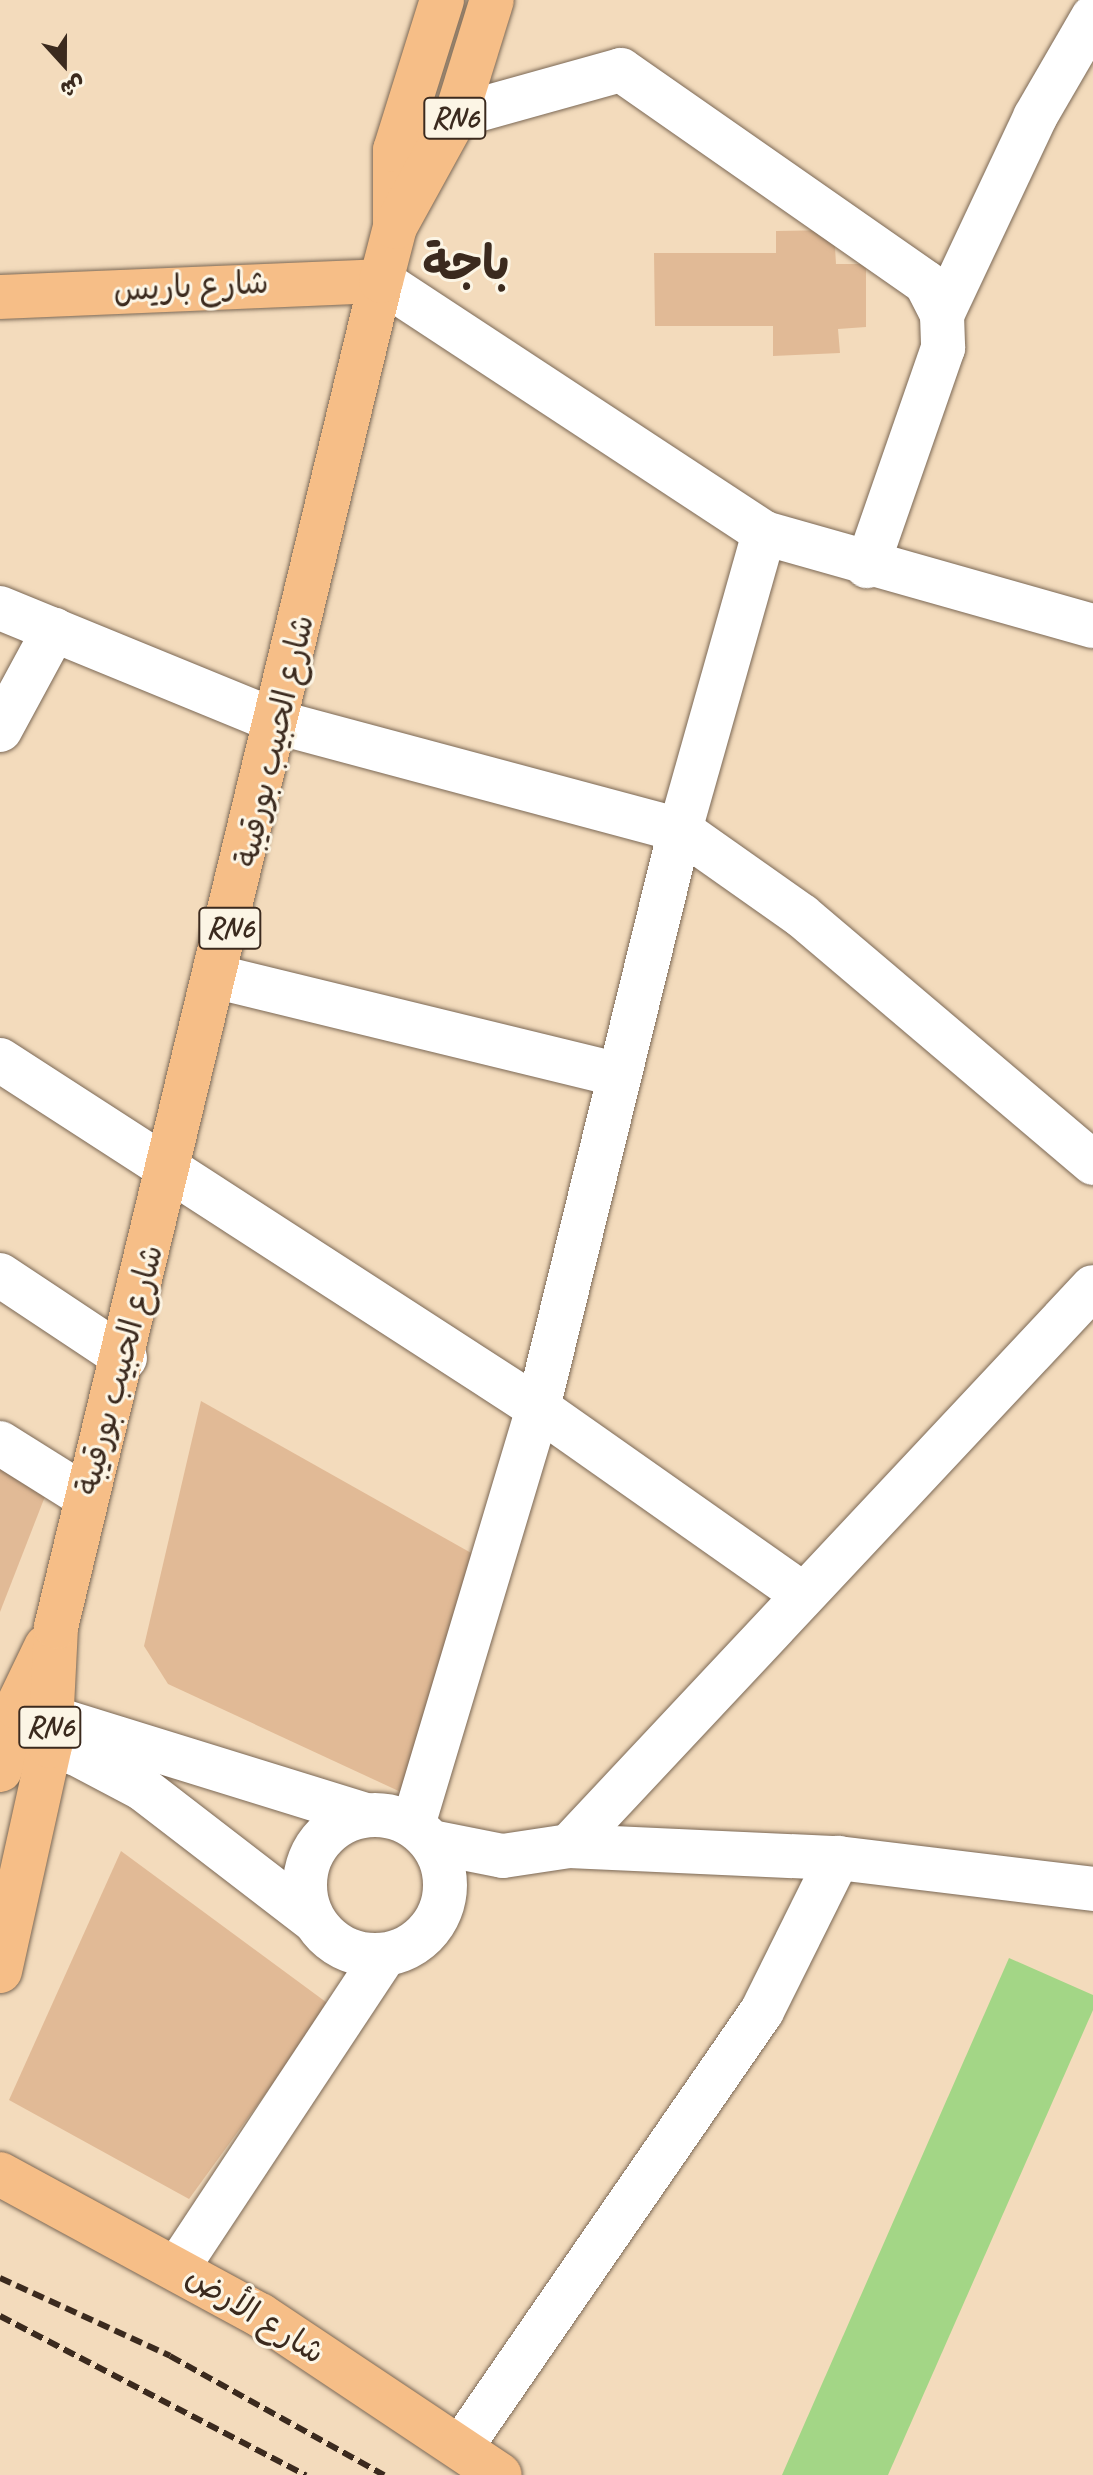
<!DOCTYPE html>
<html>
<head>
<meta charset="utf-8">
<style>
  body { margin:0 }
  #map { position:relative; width:1093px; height:2475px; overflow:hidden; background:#f3dbbc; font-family:Caveat,"Playpen Sans Arabic",sans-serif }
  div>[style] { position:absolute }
  .green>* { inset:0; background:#a3d686 }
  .building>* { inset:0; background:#e1ba96 }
  .roads { filter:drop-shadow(0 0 2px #7b6855) drop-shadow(0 0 2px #7b6855) }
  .minor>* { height:44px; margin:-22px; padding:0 22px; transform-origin:22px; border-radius:22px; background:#fff }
  .minor>.ring { margin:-22px; padding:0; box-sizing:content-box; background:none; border:44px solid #fff; border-radius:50% }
  .major>* { height:44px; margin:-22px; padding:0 22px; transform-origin:22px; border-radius:22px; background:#f6be87 }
  .rail>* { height:6px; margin-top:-3px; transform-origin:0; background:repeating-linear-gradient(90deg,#3b2a1e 0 12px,transparent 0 18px) }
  span { translate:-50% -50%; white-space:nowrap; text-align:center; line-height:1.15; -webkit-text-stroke:6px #fcf5e5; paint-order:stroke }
  .shield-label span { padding:2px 6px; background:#fcf5e5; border:2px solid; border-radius:6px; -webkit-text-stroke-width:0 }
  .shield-label { font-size:30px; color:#3b2a1e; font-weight:700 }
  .street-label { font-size:32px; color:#3b2a1e }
  .town-label { font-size:48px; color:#3b2a1e; font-weight:700 }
  .north { position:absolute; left:24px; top:24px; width:80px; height:80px; -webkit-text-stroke:6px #fcf5e5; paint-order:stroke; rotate:159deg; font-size:22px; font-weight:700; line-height:32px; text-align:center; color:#3b2a1e }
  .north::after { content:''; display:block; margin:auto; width:28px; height:36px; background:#3b2a1e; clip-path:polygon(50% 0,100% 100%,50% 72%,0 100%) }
</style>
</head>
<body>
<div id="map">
  <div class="green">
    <i style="clip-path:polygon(1009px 1958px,1093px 1995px,1093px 2010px,888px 2475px,782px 2475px)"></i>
  </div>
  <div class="building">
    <i style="clip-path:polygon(834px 230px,836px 264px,866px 264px,866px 327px,838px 329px,840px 353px,773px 356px,773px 326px,655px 326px,654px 253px,776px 253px,776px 231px)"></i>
    <i style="clip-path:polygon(201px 1401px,473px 1554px,418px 1800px,168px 1684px,144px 1646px)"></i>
    <i style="clip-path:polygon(0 1450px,51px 1481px,0 1612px)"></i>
    <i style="clip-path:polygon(121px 1851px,330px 2005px,189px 2199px,9px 2100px)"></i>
  </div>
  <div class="roads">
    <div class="minor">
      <i style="left:456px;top:116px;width:171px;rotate:-15.6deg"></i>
      <i style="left:621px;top:70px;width:372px;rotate:34.9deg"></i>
      <i style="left:926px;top:283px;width:36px;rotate:63deg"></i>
      <i style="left:942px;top:315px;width:33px;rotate:88deg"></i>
      <i style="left:943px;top:348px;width:231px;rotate:109.2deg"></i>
      <i style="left:381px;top:281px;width:458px;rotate:33.3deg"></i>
      <i style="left:764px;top:533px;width:342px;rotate:15.8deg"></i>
      <i style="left:942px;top:315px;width:219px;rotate:-64.8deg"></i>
      <i style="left:1035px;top:117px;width:116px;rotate:-59.9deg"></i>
      <i style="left:0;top:608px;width:303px;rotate:22.3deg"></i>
      <i style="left:280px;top:723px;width:414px;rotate:15deg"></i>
      <i style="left:680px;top:830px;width:149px;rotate:35.2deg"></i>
      <i style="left:802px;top:916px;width:382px;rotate:40.3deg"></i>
      <i style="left:0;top:730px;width:114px;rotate:-61.6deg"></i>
      <i style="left:218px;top:977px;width:413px;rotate:13.7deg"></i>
      <i style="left:0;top:1060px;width:641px;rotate:32.9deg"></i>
      <i style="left:538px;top:1408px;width:320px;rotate:35.1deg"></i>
      <i style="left:0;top:1275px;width:150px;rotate:33.6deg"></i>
      <i style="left:0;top:1443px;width:102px;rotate:32.1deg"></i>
      <i style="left:17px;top:1707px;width:365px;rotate:17.2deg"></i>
      <i style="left:19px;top:1739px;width:60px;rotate:14.5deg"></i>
      <i style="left:77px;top:1754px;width:75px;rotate:27.9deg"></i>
      <i style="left:143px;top:1789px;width:215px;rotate:37.6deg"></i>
      <i class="ring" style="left:305px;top:1815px;width:96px;height:96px"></i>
      <i style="left:413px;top:1825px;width:435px;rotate:-73.3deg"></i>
      <i style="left:538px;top:1408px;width:595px;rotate:-76.2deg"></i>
      <i style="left:680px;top:830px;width:309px;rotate:-74.2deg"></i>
      <i style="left:432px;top:1842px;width:72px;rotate:11.2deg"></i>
      <i style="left:503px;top:1856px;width:67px;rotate:-8.6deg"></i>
      <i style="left:569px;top:1846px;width:269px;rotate:2.6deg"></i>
      <i style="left:838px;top:1858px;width:257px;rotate:6.9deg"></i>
      <i style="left:569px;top:1846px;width:766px;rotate:-46.85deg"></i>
      <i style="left:178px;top:2267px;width:373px;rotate:-56.5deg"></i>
      <i style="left:461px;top:2447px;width:530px;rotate:-55.38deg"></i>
      <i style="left:762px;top:2011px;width:171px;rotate:-63.6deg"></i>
    </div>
    <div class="major">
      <i style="left:395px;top:224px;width:74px;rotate:-90deg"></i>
      <i style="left:395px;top:150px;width:157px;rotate:-72.6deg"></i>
      <i style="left:0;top:297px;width:381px;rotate:-2.4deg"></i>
      <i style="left:0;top:1770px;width:65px;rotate:-74.9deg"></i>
      <i style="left:17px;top:1707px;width:67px;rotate:-64.2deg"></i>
      <i style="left:0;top:1971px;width:230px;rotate:-77.5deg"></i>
      <i style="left:50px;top:1746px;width:119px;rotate:-87.1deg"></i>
      <i style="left:56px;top:1627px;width:1385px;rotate:-76.43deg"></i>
      <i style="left:381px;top:281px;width:56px;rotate:-75.5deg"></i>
      <i style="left:395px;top:227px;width:127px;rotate:-61.2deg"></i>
      <i style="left:456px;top:116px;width:121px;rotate:-72.8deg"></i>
      <i style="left:0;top:2174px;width:296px;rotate:28.5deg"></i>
      <i style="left:260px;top:2315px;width:288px;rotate:33.7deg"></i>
    </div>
  </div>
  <div class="rail">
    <i style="left:0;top:2278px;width:187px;rotate:24.6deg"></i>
    <i style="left:170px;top:2356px;width:245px;rotate:29.1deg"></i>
    <i style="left:0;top:2316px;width:345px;rotate:27.5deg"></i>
  </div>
  <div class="shield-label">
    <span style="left:455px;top:118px">RN6</span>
    <span style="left:230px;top:928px">RN6</span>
    <span style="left:50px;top:1727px">RN6</span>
  </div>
  <div class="street-label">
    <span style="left:191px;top:287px;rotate:-3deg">شارع باريس</span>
    <span style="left:275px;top:741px;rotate:-77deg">شارع الحبيب بورقيبة</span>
    <span style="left:120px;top:1370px;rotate:-75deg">شارع الحبيب بورقيبة</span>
    <span style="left:255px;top:2315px;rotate:32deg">شارع الأرض</span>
  </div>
  <div class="town-label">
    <span style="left:466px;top:264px">باجة</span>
  </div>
  <div class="north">ش</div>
</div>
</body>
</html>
